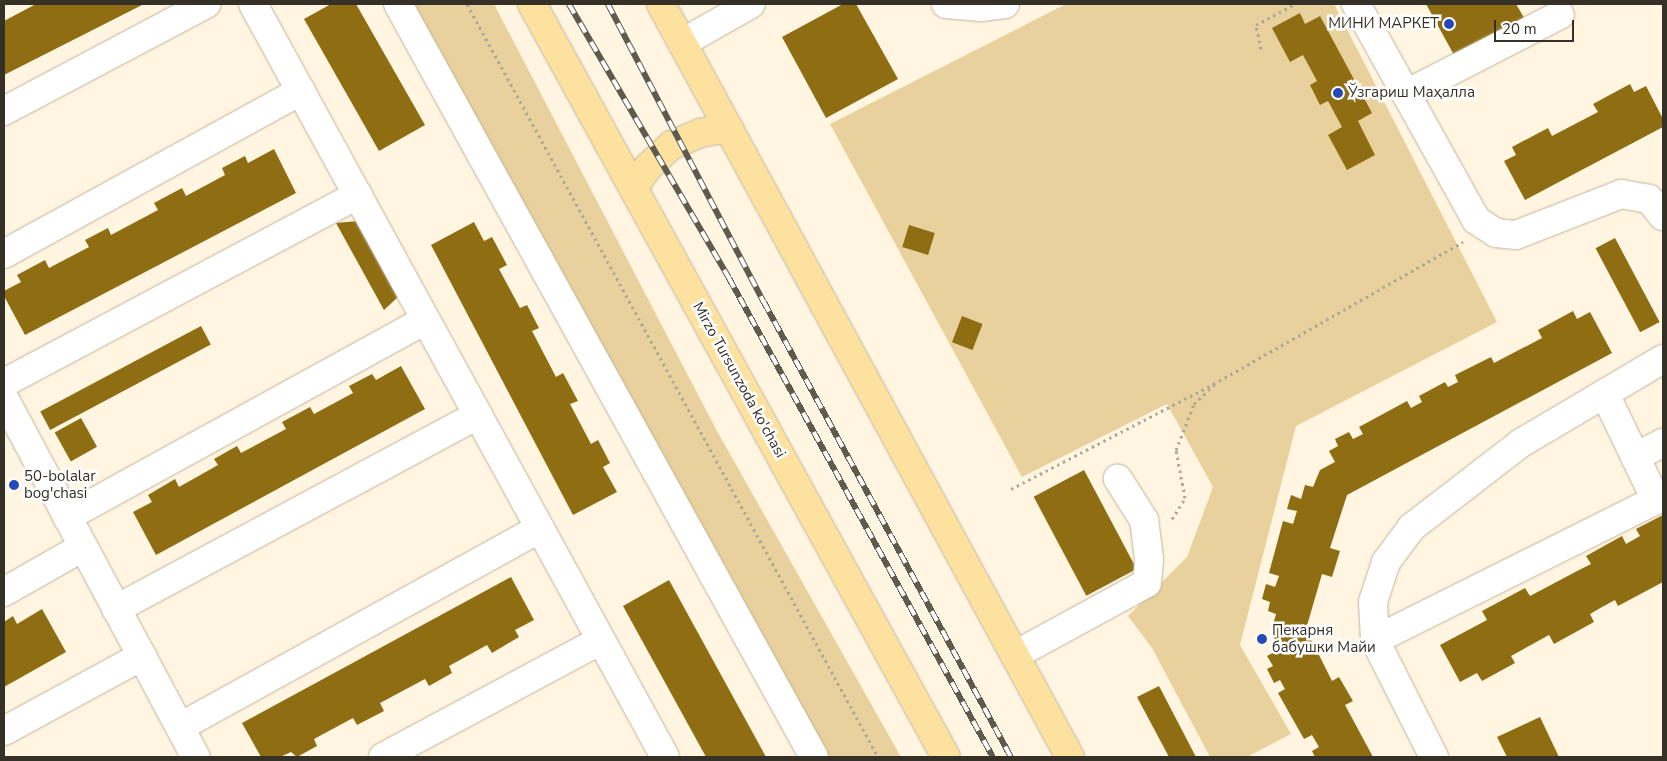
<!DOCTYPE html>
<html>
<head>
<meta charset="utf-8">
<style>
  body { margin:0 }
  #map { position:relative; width:1667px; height:761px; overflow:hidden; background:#fff5e1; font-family:"Nunito Sans",sans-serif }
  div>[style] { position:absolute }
  .green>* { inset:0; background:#e8d19d }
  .building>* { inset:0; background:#8e6d13; transform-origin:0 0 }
  .path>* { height:3px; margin-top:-1.5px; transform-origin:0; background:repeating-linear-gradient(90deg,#aea696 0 2.5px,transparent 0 6.5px) }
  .roads { filter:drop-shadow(0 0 1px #c0b59d) drop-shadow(0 0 1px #c0b59d) }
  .minor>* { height:28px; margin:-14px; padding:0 14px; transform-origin:14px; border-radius:14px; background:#fff }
  .major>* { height:28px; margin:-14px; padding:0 14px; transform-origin:14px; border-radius:14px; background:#fde29f }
  .rail>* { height:5.5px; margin-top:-2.75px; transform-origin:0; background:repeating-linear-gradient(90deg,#fff 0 11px,#5f5a4e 0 22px); box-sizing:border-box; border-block:1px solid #5f5a4e }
  .dots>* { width:14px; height:14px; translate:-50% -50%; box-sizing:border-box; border:2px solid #fff; border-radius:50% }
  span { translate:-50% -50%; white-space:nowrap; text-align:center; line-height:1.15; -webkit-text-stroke:5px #fff; paint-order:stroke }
  .poi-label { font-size:15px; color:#353127 }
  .right { translate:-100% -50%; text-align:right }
  .left { translate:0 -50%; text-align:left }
  .street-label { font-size:15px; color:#353127 }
  .frame { position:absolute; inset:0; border:5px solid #353127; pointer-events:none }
  .scale { position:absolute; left:1494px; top:20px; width:80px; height:22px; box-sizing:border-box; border:2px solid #353127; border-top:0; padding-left:6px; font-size:15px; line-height:18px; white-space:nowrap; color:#353127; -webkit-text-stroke:4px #fff; paint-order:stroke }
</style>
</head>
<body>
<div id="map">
  <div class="green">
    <i style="clip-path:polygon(412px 4px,494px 4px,717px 431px,901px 757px,828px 757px)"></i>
    <i style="clip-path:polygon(1066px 4px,1334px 4px,1497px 322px,1296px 426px,1240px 645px,1291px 734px,1247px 757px,1210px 757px,1152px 648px,1128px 616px,1187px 557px,1213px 487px,1167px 404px,1022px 477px,830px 124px)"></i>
  </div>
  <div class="building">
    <i style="clip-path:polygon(36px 4px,144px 4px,4px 75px,4px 21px)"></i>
    <i style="clip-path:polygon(331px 4px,356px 4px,425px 125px,379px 151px,304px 19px)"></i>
    <i style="clip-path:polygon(843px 4px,856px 4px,898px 79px,826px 118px,782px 37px)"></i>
    <i style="clip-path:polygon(1426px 4px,1516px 4px,1527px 23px,1503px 36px,1500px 30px,1454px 55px)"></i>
    <i style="clip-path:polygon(1300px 13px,1305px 24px,1320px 16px,1372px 113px,1358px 121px,1375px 155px,1347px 170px,1328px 135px,1342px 127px,1328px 101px,1320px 105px,1310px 85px,1317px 81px,1303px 55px,1290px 62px,1272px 28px)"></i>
    <i style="clip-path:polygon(1630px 84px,1634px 92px,1646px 86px,1663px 119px,1663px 127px,1525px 200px,1504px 161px,1516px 155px,1512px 147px,1548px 128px,1552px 136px,1598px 112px,1593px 104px)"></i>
    <i style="clip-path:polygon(274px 149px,296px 193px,25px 335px,4px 296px,4px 291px,21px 282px,17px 275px,45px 260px,49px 268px,89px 247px,85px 240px,108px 228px,111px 235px,158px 210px,154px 203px,182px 188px,186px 196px,225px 175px,222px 168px,245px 156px,248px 163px)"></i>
    <i style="clip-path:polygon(358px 221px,399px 296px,384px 310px,336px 223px)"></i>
    <i style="clip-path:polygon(474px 222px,484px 241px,492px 237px,507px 265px,499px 269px,520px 308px,527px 305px,539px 328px,532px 331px,556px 377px,563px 373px,578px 401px,570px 404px,591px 444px,598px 440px,610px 463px,603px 467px,617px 492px,573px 515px,431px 245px)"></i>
    <i style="left:909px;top:225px;width:27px;height:23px;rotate:17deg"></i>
    <i style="left:1615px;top:238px;width:95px;height:22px;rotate:62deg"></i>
    <i style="clip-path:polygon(1573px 311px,1577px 319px,1590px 312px,1612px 353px,1347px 495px,1330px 548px,1340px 551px,1332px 577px,1322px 574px,1306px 629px,1332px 681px,1339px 677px,1353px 701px,1345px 705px,1373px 757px,1315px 757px,1312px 751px,1319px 747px,1312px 735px,1304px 739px,1278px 693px,1285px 689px,1280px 680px,1274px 683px,1267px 669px,1273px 666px,1267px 656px,1280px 649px,1271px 632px,1276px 614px,1268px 611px,1270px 602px,1262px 599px,1266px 584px,1275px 587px,1279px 576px,1269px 573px,1283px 521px,1293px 524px,1297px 511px,1287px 509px,1291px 495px,1301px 499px,1305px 485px,1313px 487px,1320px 470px,1335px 462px,1329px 451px,1338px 446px,1335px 439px,1349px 432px,1353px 439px,1363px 434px,1359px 427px,1407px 401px,1411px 408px,1422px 402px,1419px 396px,1445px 382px,1448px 387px,1458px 382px,1455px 375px,1491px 357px,1494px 363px,1542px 338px,1538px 330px)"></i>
    <i style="left:962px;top:316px;width:22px;height:28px;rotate:21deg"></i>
    <i style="left:201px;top:326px;width:21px;height:182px;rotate:62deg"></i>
    <i style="clip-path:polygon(401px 366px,425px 409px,156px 555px,133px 512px,152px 502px,148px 495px,175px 479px,179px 487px,218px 465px,214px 459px,237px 446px,241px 453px,286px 429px,282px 422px,310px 407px,314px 414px,353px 393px,349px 386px,372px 374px,376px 380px)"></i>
    <i style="left:81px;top:418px;width:33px;height:30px;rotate:61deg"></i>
    <i style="left:1084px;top:470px;width:112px;height:57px;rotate:62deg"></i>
    <i style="clip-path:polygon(1663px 515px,1663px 582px,1618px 606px,1615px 600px,1602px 607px,1590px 614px,1594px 622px,1554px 644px,1549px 635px,1511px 656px,1515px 663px,1482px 681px,1477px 673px,1460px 682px,1440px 645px,1487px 620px,1482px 611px,1525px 588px,1530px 596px,1581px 569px,1591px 564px,1586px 556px,1622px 536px,1626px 544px,1640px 536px,1636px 529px)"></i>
    <i style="clip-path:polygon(511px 577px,534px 620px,515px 630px,519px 637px,492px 653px,487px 645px,449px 666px,452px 673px,429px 686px,425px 679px,380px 703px,384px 711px,357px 725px,353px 718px,314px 739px,317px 746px,297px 757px,291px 752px,280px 757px,261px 757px,242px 723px)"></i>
    <i style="clip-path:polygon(669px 580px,766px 757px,706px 757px,623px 606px)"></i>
    <i style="clip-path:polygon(42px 609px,66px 652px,4px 687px,4px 622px,13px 616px,17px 624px)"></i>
    <i style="clip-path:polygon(1159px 686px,1196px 757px,1169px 757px,1137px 697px)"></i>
    <i style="clip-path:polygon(1540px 717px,1559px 757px,1507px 757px,1497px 737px)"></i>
  </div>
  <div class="path">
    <i style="left:467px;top:4px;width:858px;rotate:61.37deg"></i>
    <i style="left:1261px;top:49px;width:25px;rotate:-102deg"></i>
    <i style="left:1256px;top:25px;width:44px;rotate:-28.3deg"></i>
    <i style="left:1011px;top:489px;width:234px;rotate:-27.4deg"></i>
    <i style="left:1219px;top:381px;width:281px;rotate:-29.7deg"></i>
    <i style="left:1172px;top:519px;width:25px;rotate:-58deg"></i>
    <i style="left:1185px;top:498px;width:49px;rotate:-100.6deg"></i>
    <i style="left:1176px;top:450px;width:49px;rotate:-68.6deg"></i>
    <i style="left:1194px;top:404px;width:28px;rotate:-44deg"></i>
  </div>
  <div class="roads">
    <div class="minor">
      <i style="left:253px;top:4px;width:858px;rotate:61.31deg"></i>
      <i style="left:398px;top:4px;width:860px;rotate:61.08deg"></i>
      <i style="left:946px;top:4px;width:35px;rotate:5deg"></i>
      <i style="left:981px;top:7px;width:24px;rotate:-7deg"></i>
      <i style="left:1356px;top:4px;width:247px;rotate:60.9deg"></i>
      <i style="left:1476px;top:220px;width:24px;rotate:33deg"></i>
      <i style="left:1496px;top:233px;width:20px;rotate:6deg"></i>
      <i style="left:1516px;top:235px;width:113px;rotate:-21.3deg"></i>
      <i style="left:1621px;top:194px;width:28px;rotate:10deg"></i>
      <i style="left:1649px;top:199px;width:22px;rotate:51deg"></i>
      <i style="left:682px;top:43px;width:79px;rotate:-29.5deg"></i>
      <i style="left:1406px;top:94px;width:173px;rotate:-27.2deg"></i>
      <i style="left:4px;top:111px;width:229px;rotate:-27.9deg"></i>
      <i style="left:4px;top:254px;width:339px;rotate:-28.8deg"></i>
      <i style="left:4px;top:383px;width:401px;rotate:-28deg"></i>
      <i style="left:4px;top:398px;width:407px;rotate:61.9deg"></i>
      <i style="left:1635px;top:457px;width:31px;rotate:-27deg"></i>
      <i style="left:67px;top:517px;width:409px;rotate:-28.8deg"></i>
      <i style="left:4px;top:592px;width:91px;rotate:-29.7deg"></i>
      <i style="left:116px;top:609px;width:411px;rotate:-28.2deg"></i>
      <i style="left:1375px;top:640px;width:314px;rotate:-26.5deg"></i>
      <i style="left:1656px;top:500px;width:118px;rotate:-115.7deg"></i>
      <i style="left:1015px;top:655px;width:150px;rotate:-28.6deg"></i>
      <i style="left:1147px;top:583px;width:24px;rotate:-85deg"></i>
      <i style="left:1149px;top:559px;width:39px;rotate:-97deg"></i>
      <i style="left:1144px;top:520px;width:49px;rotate:-122.4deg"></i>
      <i style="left:180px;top:727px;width:411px;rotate:-28.9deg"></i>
      <i style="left:4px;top:731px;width:157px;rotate:-28.5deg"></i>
      <i style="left:383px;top:757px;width:247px;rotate:-28.2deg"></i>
      <i style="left:1434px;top:757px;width:131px;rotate:-116.8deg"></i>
      <i style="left:1375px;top:640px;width:38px;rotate:-93deg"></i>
      <i style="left:1373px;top:602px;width:42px;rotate:-72deg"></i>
      <i style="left:1386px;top:562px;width:44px;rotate:-53.4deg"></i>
      <i style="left:1412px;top:527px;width:138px;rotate:-37.6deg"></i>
      <i style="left:1521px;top:443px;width:165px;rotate:-30.6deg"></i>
    </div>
    <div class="major">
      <i style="left:532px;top:4px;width:859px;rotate:61.2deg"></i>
      <i style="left:661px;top:4px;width:857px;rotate:61.49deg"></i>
      <i style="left:633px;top:188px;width:26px;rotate:-54deg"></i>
      <i style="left:648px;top:167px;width:33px;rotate:-43deg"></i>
      <i style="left:672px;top:145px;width:30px;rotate:-23deg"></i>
      <i style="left:700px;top:133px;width:29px;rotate:-10deg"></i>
    </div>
  </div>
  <div class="rail">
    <i style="left:569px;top:4px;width:317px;rotate:59.7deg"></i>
    <i style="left:729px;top:278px;width:547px;rotate:61.14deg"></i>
    <i style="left:608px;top:4px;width:336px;rotate:62.4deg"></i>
    <i style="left:764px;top:302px;width:518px;rotate:61.5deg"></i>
  </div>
  <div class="dots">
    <i style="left:1449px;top:24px;background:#2748b7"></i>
    <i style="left:1338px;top:93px;background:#2748b7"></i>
    <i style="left:14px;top:485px;background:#2748b7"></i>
    <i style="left:1262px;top:639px;background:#2748b7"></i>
  </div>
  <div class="poi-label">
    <span class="right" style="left:1439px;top:24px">МИНИ МАРКЕТ</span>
    <span class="left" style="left:1348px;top:93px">Ўзгариш Маҳалла</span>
    <span class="left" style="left:24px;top:485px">50-bolalar<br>bog'chasi</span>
    <span class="left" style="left:1272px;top:639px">Пекарня<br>бабушки Майи</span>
  </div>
  <div class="street-label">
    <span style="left:739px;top:380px;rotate:61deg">Mirzo Tursunzoda ko'chasi</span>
  </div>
  <div class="frame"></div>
  <div class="scale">20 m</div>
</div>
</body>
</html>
